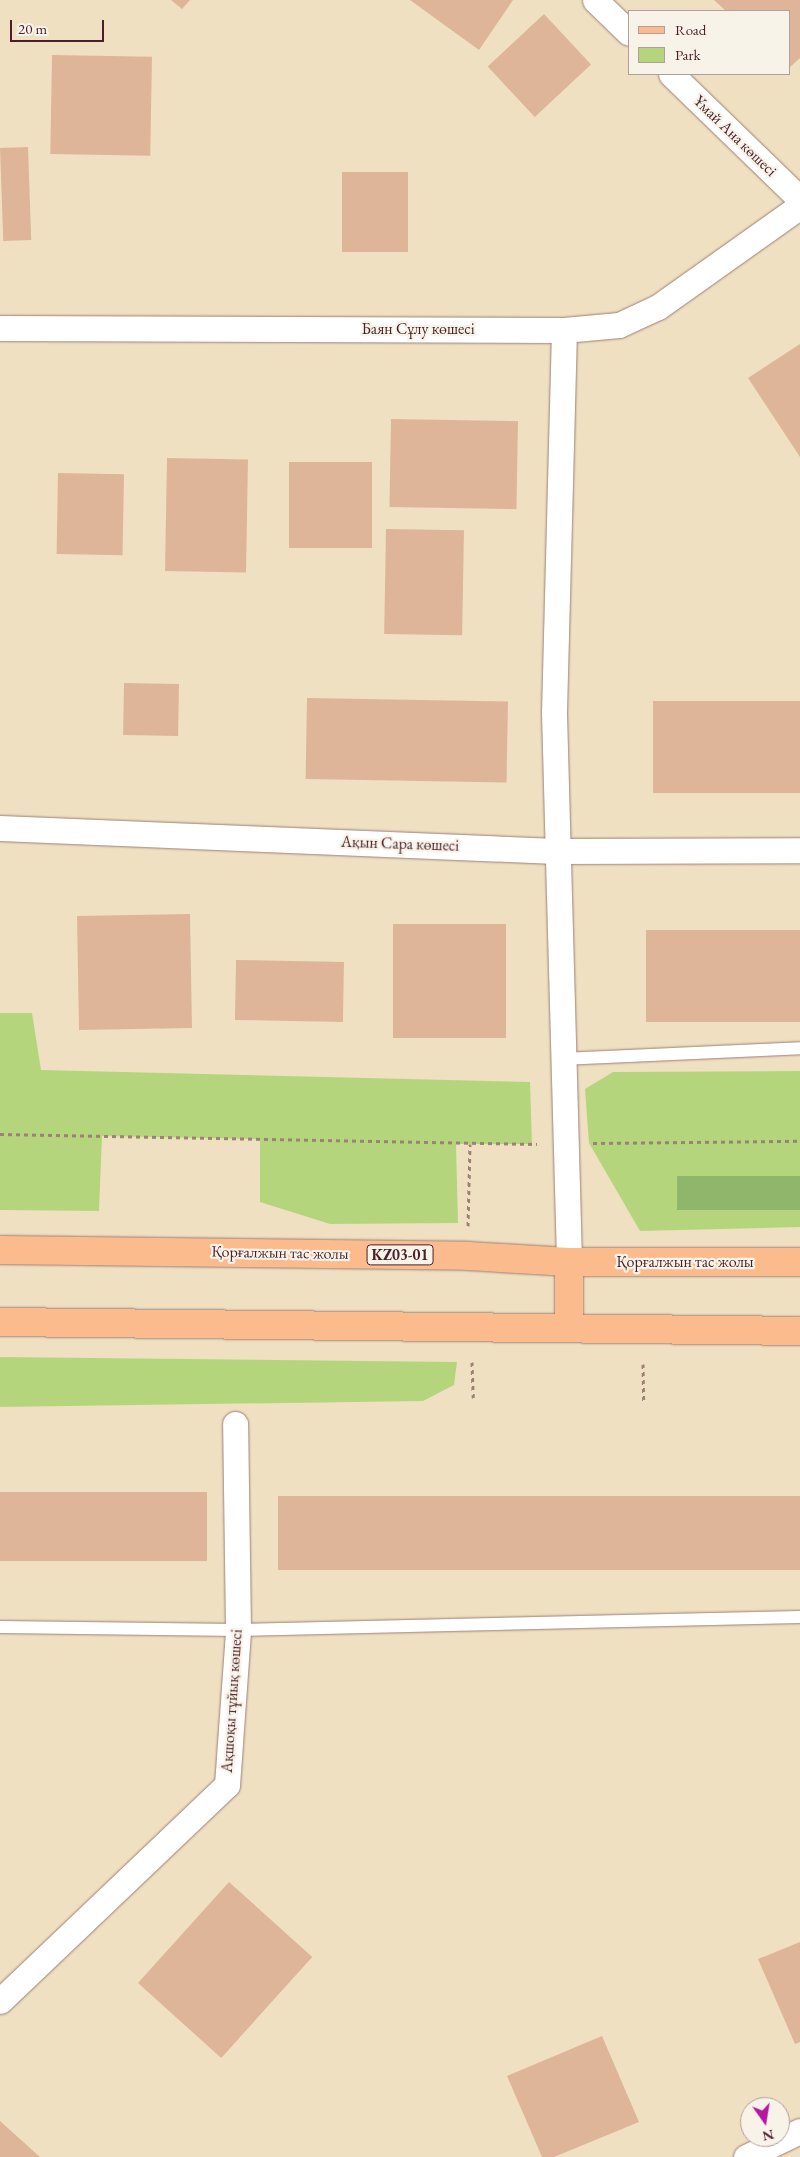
<!DOCTYPE html>
<html>
<head>
<meta charset="utf-8">
<style>
  body { margin:0 }
  #map { position:relative; width:800px; height:2157px; overflow:hidden; background:#f0e0c2; font-family:"EB Garamond",serif }
  div>[style] { position:absolute }
  .green>* { inset:0; background:#b5d57d }
  .forest>* { inset:0; background:#90b66c; transform-origin:0 0 }
  .building>* { inset:0; background:#deb598; transform-origin:0 0 }
  .path>* { height:3px; margin-top:-1.5px; transform-origin:0; background:repeating-linear-gradient(90deg,#9d8076 0 4px,transparent 0 8px) }
  .roads { filter:drop-shadow(0 0 1px #9d8076) drop-shadow(0 0 1px #9d8076) }
  .lane>* { height:12px; margin:-6px; padding:0 6px; transform-origin:6px; border-radius:6px; background:#fff }
  .street>* { height:25px; margin:-12.5px; padding:0 12.5px; transform-origin:12.5px; border-radius:12.5px; background:#fff }
  .primary>* { height:28px; margin:-14px; padding:0 14px; transform-origin:14px; border-radius:14px; background:#fbbb8c }
  span { translate:-50% -50%; white-space:nowrap; text-align:center; line-height:1.15; -webkit-text-stroke:4.5px #f7f3e8; paint-order:stroke }
  .shield-label span { padding:1px 4px; background:#f7f3e8; border:1px solid; border-radius:4px; -webkit-text-stroke-width:0 }
  .shield-label { font-size:15px; color:#4a1f2b; font-weight:700 }
  .street-label { font-size:16px; color:#4a1f2b }
  .legend { position:absolute; left:628px; top:10px; width:162px; height:65px; box-sizing:border-box; background:#f7f3e8; border:1px solid #b29e9c; margin:0; padding:6px 9px; list-style:none; font-size:15px; color:#4a1f2b }
  .legend li { display:flex; align-items:center; gap:10px; height:25px }
  .legend b { width:25px; border:1px solid #b29e9c }
  .north { position:absolute; left:740px; top:2097px; width:50px; height:50px; box-sizing:border-box; background:#f7f3e8; border:1px solid #b29e9c; border-radius:50%; rotate:167deg; font-size:14px; font-weight:700; line-height:20px; text-align:center; color:#4a1f2b }
  .north::after { content:''; display:block; margin:auto; width:18px; height:22px; background:#b5179e; clip-path:polygon(50% 0,100% 100%,50% 72%,0 100%) }
  .scale { position:absolute; left:10px; top:20px; width:94px; height:22px; box-sizing:border-box; border:2px solid #4a1f2b; border-top:0; padding-left:6px; font-size:15px; line-height:18px; white-space:nowrap; color:#4a1f2b; -webkit-text-stroke:4px #f7f3e8; paint-order:stroke }
</style>
</head>
<body>
<div id="map">
  <div class="green">
    <i style="clip-path:polygon(0 1013px,32px 1013px,41px 1070px,530px 1082px,532px 1144px,456px 1144px,458px 1223px,330px 1224px,260px 1202px,260px 1139px,102px 1136px,99px 1211px,0 1210px)"></i>
    <i style="clip-path:polygon(800px 1071px,800px 1227px,640px 1231px,589px 1143px,585px 1089px,613px 1072px)"></i>
    <i style="clip-path:polygon(0 1357px,457px 1362px,454px 1385px,423px 1401px,0 1407px)"></i>
  </div>
  <div class="forest">
    <i style="left:800px;top:1176px;width:34px;height:123px;rotate:90deg"></i>
  </div>
  <div class="building">
    <i style="clip-path:polygon(171px 0,190px 0,182px 9px)"></i>
    <i style="clip-path:polygon(410px 0,513px 0,479px 50px)"></i>
    <i style="clip-path:polygon(714px 0,800px 0,800px 58px,789px 68px,789px 11px,726px 11px)"></i>
    <i style="left:544px;top:14px;width:69px;height:77px;rotate:47deg"></i>
    <i style="left:52px;top:55px;width:100px;height:99px;rotate:1deg"></i>
    <i style="left:28px;top:147px;width:93px;height:28px;rotate:88deg"></i>
    <i style="left:342px;top:172px;width:66px;height:80px"></i>
    <i style="clip-path:polygon(800px 344px,800px 457px,748px 378px)"></i>
    <i style="left:391px;top:419px;width:127px;height:88px;rotate:1deg"></i>
    <i style="left:167px;top:458px;width:81px;height:113px;rotate:1deg"></i>
    <i style="left:289px;top:462px;width:83px;height:86px"></i>
    <i style="left:58px;top:473px;width:66px;height:81px;rotate:1deg"></i>
    <i style="left:386px;top:529px;width:78px;height:105px;rotate:1deg"></i>
    <i style="left:124px;top:683px;width:55px;height:52px;rotate:1deg"></i>
    <i style="left:307px;top:698px;width:201px;height:81px;rotate:1deg"></i>
    <i style="left:800px;top:701px;width:92px;height:147px;rotate:90deg"></i>
    <i style="left:190px;top:914px;width:114px;height:113px;rotate:89deg"></i>
    <i style="left:393px;top:924px;width:113px;height:114px"></i>
    <i style="left:646px;top:930px;width:154px;height:92px"></i>
    <i style="left:236px;top:960px;width:108px;height:60px;rotate:1deg"></i>
    <i style="left:0;top:1492px;width:207px;height:69px"></i>
    <i style="left:800px;top:1496px;width:74px;height:522px;rotate:90deg"></i>
    <i style="left:229px;top:1882px;width:112px;height:136px;rotate:42deg"></i>
    <i style="clip-path:polygon(800px 1942px,800px 2042px,795px 2044px,758px 1959px)"></i>
    <i style="clip-path:polygon(602px 2036px,639px 2122px,554px 2157px,542px 2157px,507px 2076px)"></i>
    <i style="clip-path:polygon(0 2121px,40px 2157px,0 2157px)"></i>
  </div>
  <div class="path">
    <i style="left:0;top:1134px;width:537px;rotate:1.07deg"></i>
    <i style="left:593px;top:1143px;width:207px;rotate:-0.6deg"></i>
    <i style="left:468px;top:1226px;width:82px;rotate:-88.6deg"></i>
    <i style="left:472px;top:1362px;width:36px;rotate:88deg"></i>
    <i style="left:643px;top:1364px;width:39px;rotate:89deg"></i>
  </div>
  <div class="roads">
    <div class="lane">
      <i style="left:562px;top:1059px;width:238px;rotate:-2.6deg"></i>
      <i style="left:0;top:1627px;width:238px;rotate:0.7deg"></i>
      <i style="left:238px;top:1630px;width:562px;rotate:-1.33deg"></i>
    </div>
    <div class="street">
      <i style="left:595px;top:0;width:47px;rotate:44.1deg"></i>
      <i style="left:671px;top:74px;width:180px;rotate:44.1deg"></i>
      <i style="left:0;top:328px;width:564px;rotate:0.2deg"></i>
      <i style="left:564px;top:330px;width:55px;rotate:-5.2deg"></i>
      <i style="left:619px;top:325px;width:43px;rotate:-24.8deg"></i>
      <i style="left:658px;top:307px;width:174px;rotate:-35.4deg"></i>
      <i style="left:564px;top:330px;width:383px;rotate:91.5deg"></i>
      <i style="left:554px;top:713px;width:549px;rotate:88.43deg"></i>
      <i style="left:0;top:828px;width:556px;rotate:2.37deg"></i>
      <i style="left:556px;top:851px;width:244px;rotate:-0.2deg"></i>
      <i style="left:0;top:2001px;width:313px;rotate:-43.6deg"></i>
      <i style="left:227px;top:1785px;width:155px;rotate:-85.9deg"></i>
      <i style="left:238px;top:1630px;width:206px;rotate:-90.8deg"></i>
      <i style="left:746px;top:2157px;width:60px;rotate:-25.7deg"></i>
    </div>
    <div class="primary">
      <i style="left:0;top:1250px;width:468px;rotate:0.7deg"></i>
      <i style="left:468px;top:1256px;width:101px;rotate:3.4deg"></i>
      <i style="left:569px;top:1262px;width:231px"></i>
      <i style="left:0;top:1322px;width:800px;rotate:0.64deg"></i>
      <i style="left:569px;top:1328px;width:66px;rotate:-90deg"></i>
    </div>
  </div>
  <div class="shield-label">
    <span style="left:400px;top:1255px">KZ03-01</span>
  </div>
  <div class="street-label">
    <span style="left:735px;top:136px;rotate:44deg">Ұмай Ана көшесі</span>
    <span style="left:418px;top:329px">Баян Сұлу көшесі</span>
    <span style="left:400px;top:844px;rotate:2deg">Ақын Сара көшесі</span>
    <span style="left:280px;top:1253px;rotate:1deg">Қорғалжын тас жолы</span>
    <span style="left:685px;top:1262px">Қорғалжын тас жолы</span>
    <span style="left:232px;top:1701px;rotate:-86deg">Ақшоқы тұйық көшесі</span>
  </div>
  <ul class="legend">
  <li><b style="height:6px;background:#fbbb8c"></b>Road</li>
  <li><b style="height:14px;background:#b5d57d"></b>Park</li>
  </ul>
  <div class="north">N</div>
  <div class="scale">20 m</div>
</div>
</body>
</html>
